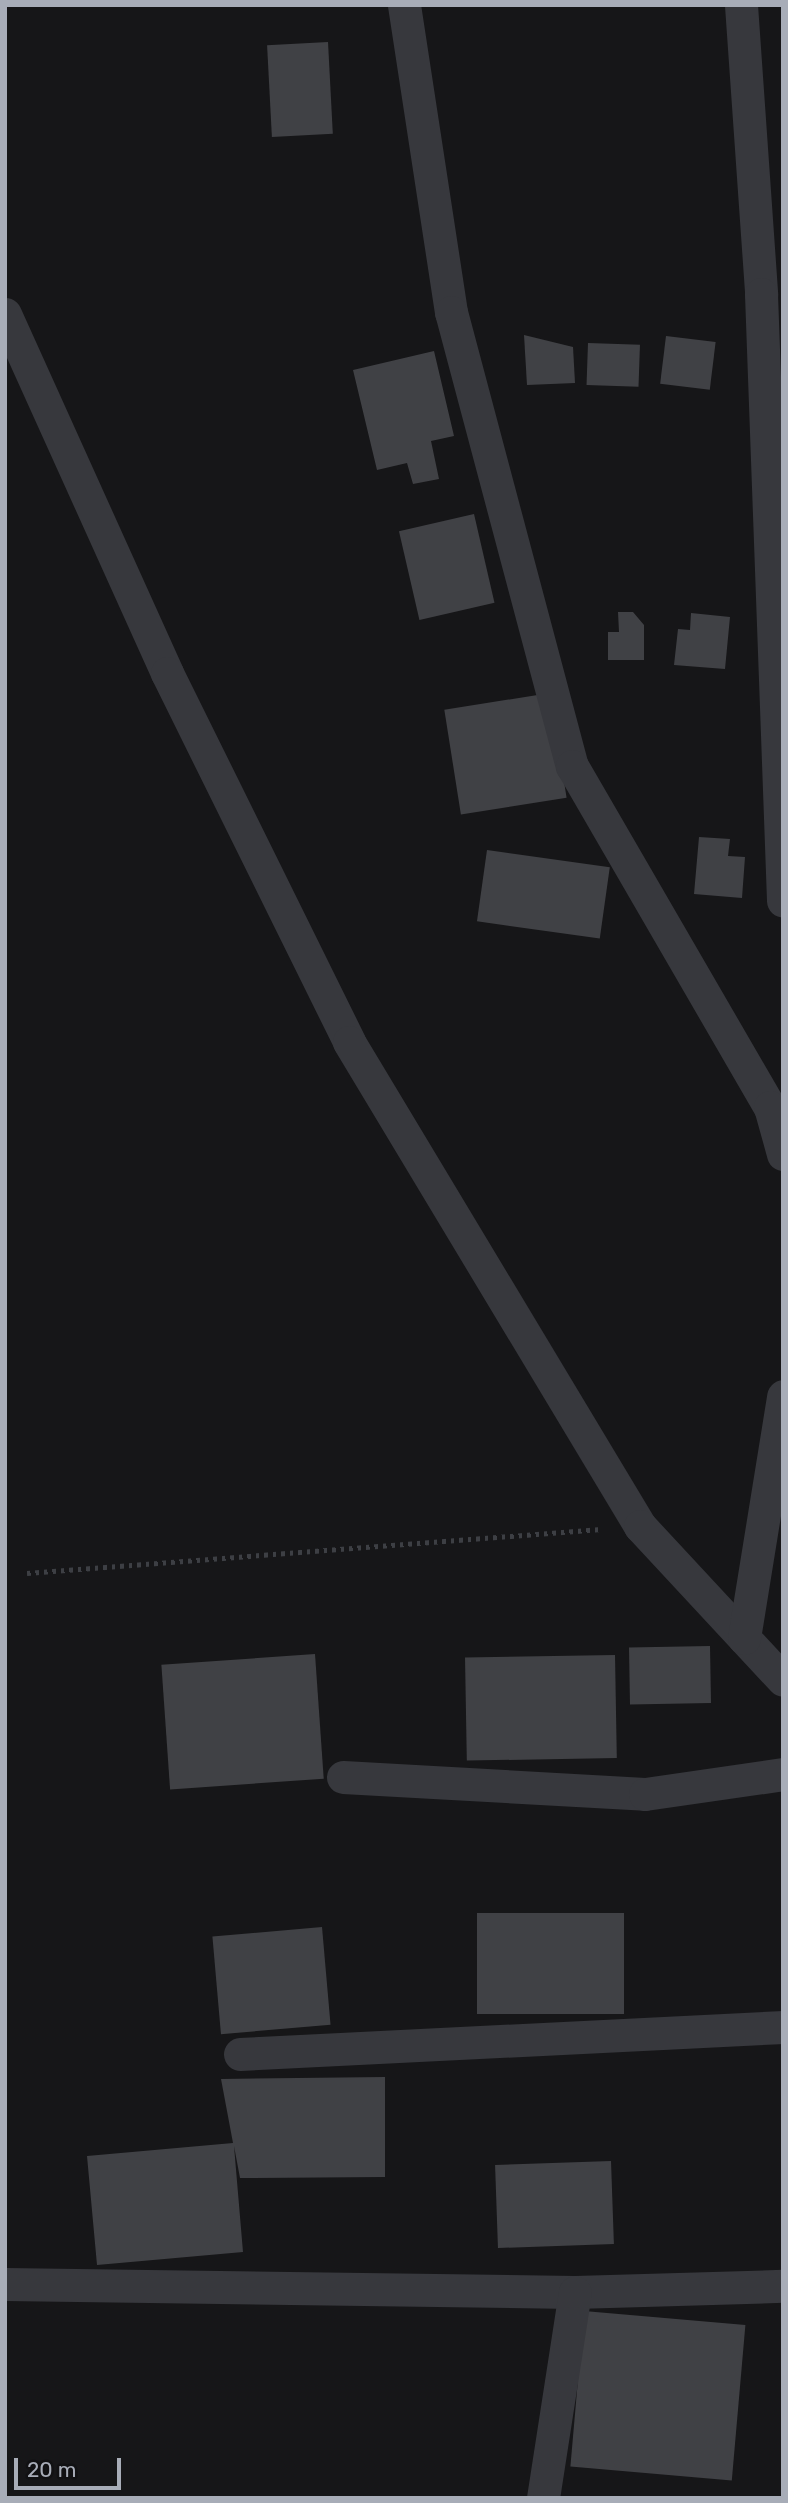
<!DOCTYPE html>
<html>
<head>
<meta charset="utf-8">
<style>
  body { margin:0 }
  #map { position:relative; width:788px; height:2503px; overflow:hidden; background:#161618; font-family:Rubik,sans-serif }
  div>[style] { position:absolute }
  .building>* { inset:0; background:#404145; transform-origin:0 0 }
  .path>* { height:4.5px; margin-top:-2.25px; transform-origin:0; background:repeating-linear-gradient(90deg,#3d3f44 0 3.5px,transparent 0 8.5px) }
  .minor>* { height:33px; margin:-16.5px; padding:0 16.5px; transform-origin:16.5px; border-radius:16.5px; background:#37383d }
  span { translate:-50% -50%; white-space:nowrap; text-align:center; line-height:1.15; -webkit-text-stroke:5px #111113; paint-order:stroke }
  .frame { position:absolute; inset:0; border:7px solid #a8adb8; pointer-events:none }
  .scale { position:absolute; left:14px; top:2458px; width:107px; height:32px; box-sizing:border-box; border:4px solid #a8adb8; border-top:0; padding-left:9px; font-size:21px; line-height:24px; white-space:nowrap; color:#a8adb8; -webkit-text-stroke:5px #111113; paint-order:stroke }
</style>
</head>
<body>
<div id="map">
  <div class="building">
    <i style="left:328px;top:42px;width:92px;height:61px;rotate:87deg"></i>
    <i style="clip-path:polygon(524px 335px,573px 347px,575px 383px,527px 385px)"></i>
    <i style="left:666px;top:336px;width:50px;height:48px;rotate:7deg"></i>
    <i style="left:588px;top:343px;width:52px;height:42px;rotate:2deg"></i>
    <i style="clip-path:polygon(434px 351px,454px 436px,431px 441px,439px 479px,413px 484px,407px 463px,377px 470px,353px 370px)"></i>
    <i style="left:474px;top:514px;width:91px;height:77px;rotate:77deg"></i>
    <i style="clip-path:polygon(618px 612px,633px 612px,644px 625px,644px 660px,608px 660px,608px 632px,619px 632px)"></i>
    <i style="clip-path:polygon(691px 613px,730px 617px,725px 669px,674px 665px,678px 629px,690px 630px)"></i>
    <i style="left:550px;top:693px;width:106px;height:107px;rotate:81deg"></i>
    <i style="clip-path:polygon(699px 837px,730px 839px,728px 856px,745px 857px,742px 898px,694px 894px)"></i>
    <i style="left:487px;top:850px;width:124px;height:72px;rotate:8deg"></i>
    <i style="left:710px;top:1646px;width:57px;height:81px;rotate:89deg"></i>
    <i style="left:315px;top:1654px;width:125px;height:154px;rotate:86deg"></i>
    <i style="left:615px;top:1655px;width:103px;height:150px;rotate:89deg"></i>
    <i style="left:477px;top:1913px;width:147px;height:101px"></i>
    <i style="left:322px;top:1927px;width:98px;height:110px;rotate:85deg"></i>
    <i style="clip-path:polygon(385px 2077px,385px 2177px,240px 2178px,234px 2146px,243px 2252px,97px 2265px,87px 2156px,233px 2143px,221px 2079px)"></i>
    <i style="left:611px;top:2161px;width:83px;height:116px;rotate:88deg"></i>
    <i style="left:584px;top:2311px;width:162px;height:156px;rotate:5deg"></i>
  </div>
  <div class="path">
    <i style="left:27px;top:1573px;width:576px;rotate:-4.38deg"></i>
  </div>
  <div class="minor">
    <i style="left:404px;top:5px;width:311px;rotate:81.3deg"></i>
    <i style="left:451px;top:312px;width:470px;rotate:75.1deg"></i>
    <i style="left:572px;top:766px;width:394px;rotate:59.9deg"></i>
    <i style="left:770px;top:1107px;width:49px;rotate:74.5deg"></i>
    <i style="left:741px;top:5px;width:290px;rotate:86deg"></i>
    <i style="left:761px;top:294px;width:607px;rotate:87.92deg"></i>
    <i style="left:5px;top:314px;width:394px;rotate:65.7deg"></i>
    <i style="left:167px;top:673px;width:411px;rotate:63.7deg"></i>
    <i style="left:349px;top:1042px;width:565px;rotate:58.98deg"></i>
    <i style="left:640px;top:1526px;width:210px;rotate:47.1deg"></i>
    <i style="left:744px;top:1638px;width:245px;rotate:-80.8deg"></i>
    <i style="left:343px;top:1777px;width:302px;rotate:3.2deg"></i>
    <i style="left:645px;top:1794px;width:139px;rotate:-8.2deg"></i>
    <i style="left:240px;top:2054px;width:544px;rotate:-2.85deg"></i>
    <i style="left:5px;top:2284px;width:570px;rotate:0.8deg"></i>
    <i style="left:575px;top:2292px;width:208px;rotate:-1.7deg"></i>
    <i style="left:543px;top:2498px;width:208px;rotate:-81.2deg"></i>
  </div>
  <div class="frame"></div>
  <div class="scale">20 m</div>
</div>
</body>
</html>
